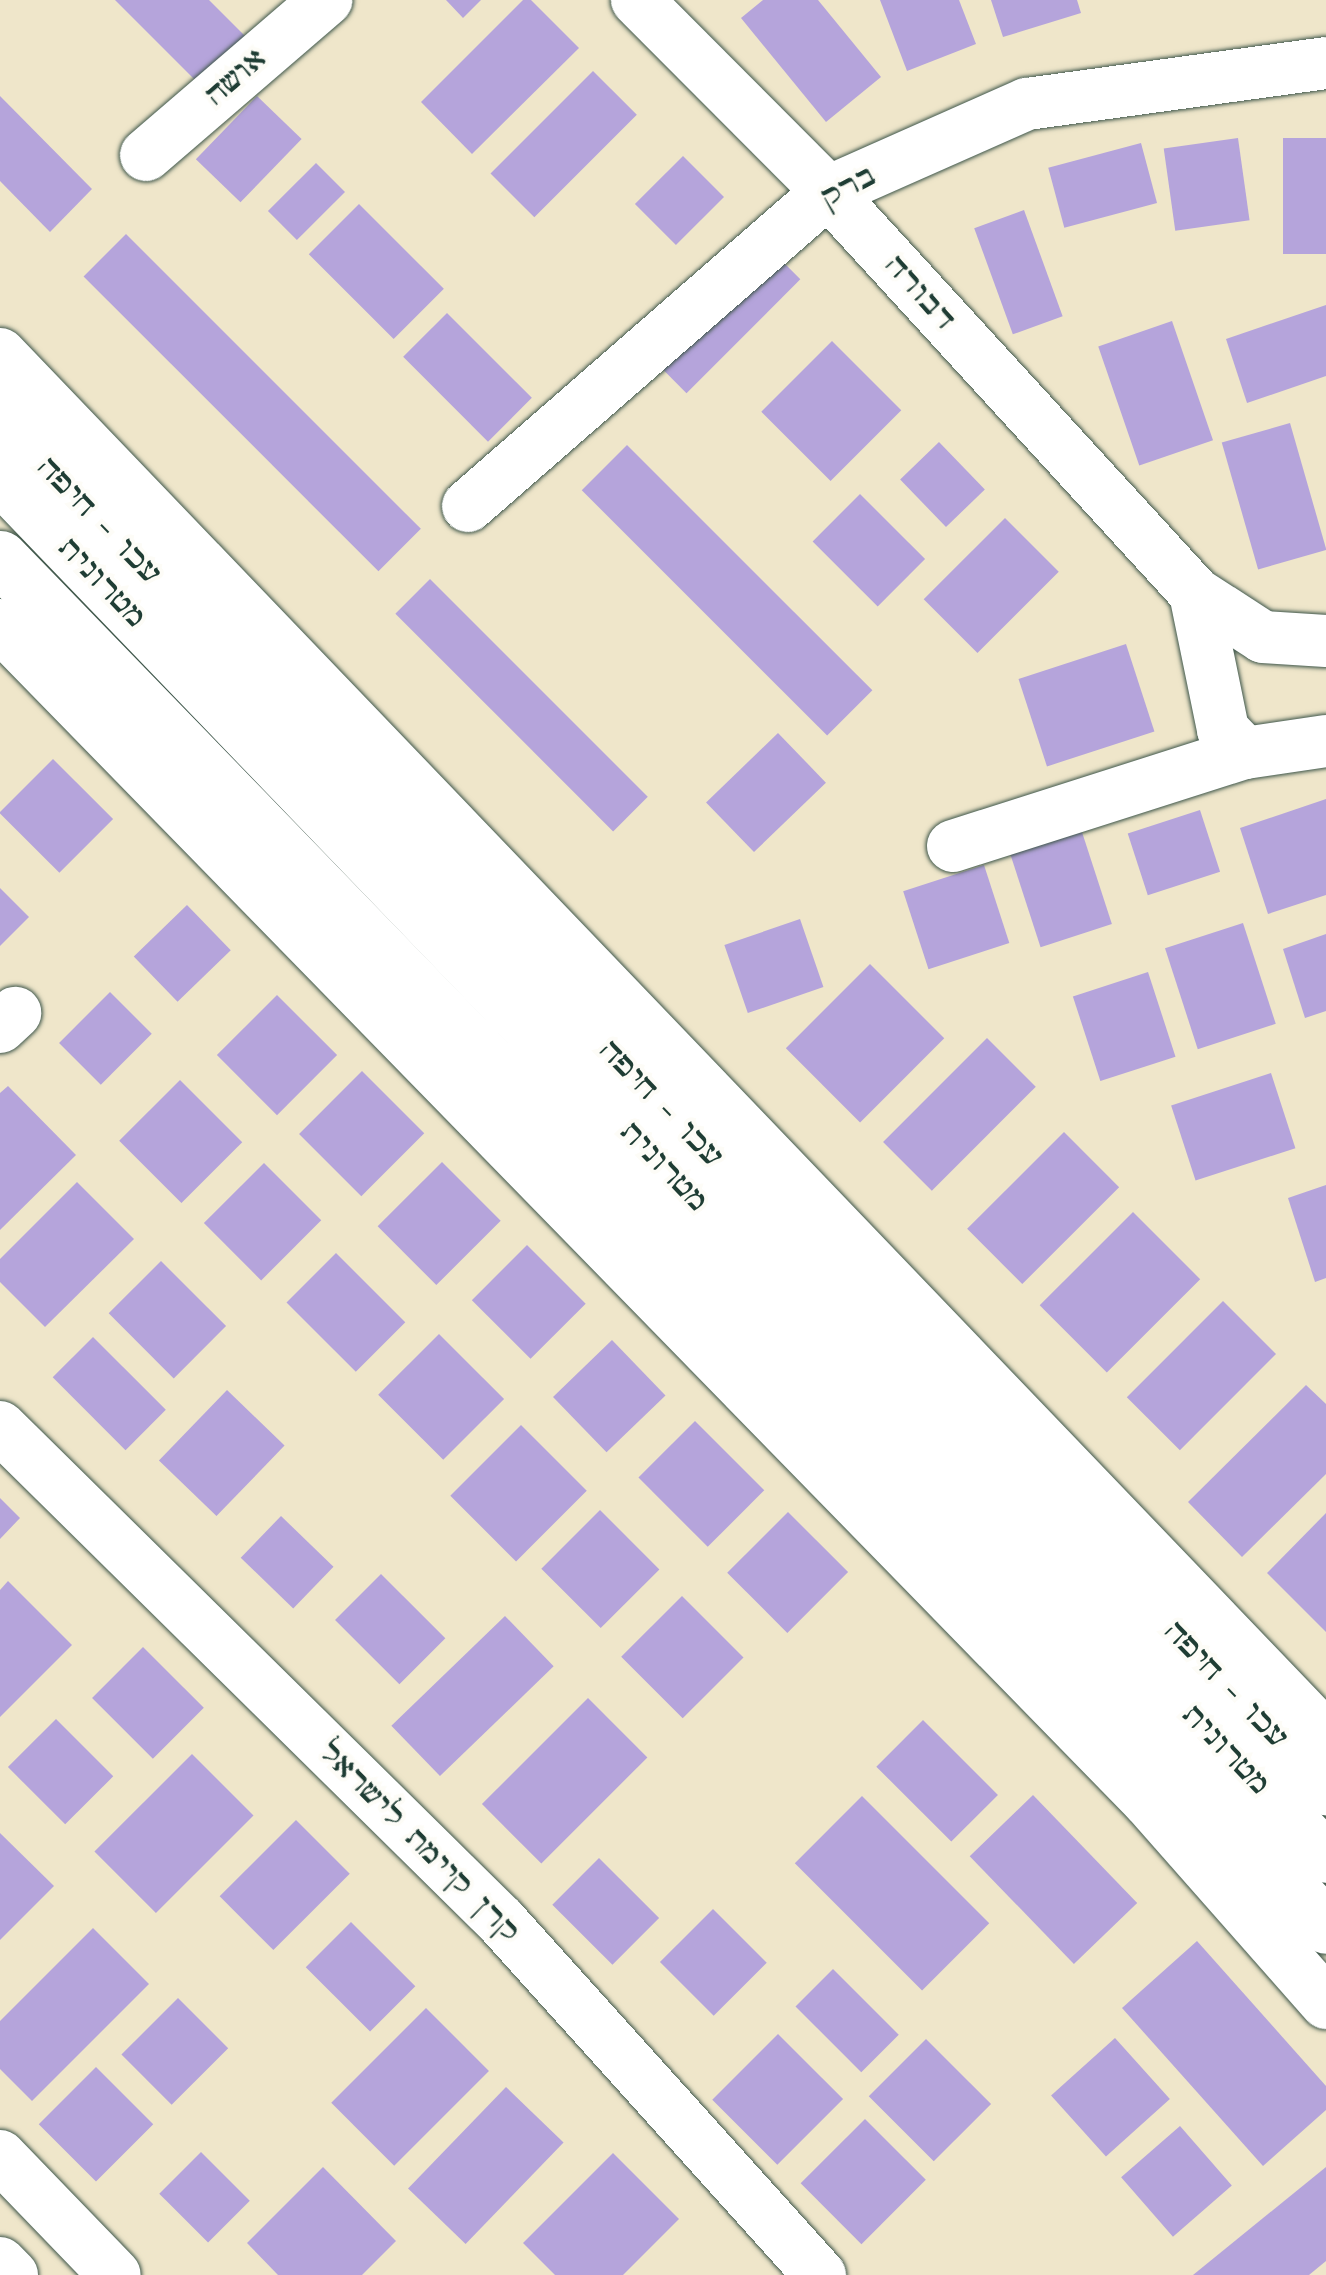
<!DOCTYPE html>
<html>
<head>
<meta charset="utf-8">
<style>
  body { margin:0 }
  #map { position:relative; width:1326px; height:2275px; overflow:hidden; background:#efe6ca; font-family:Cardo,"Frank Ruhl Libre",serif }
  div>[style] { position:absolute }
  .building>* { inset:0; background:#b5a4db; transform-origin:0 0 }
  .roads { filter:drop-shadow(0 0 2px #3e564a) drop-shadow(0 0 2px #3e564a) }
  .minor>* { height:52px; margin:-26px; padding:0 26px; transform-origin:26px; border-radius:26px; background:#fff }
  .highway>* { height:55px; margin:-27.5px; padding:0 27.5px; transform-origin:27.5px; border-radius:27.5px; background:#fff }
  span { translate:-50% -50%; white-space:nowrap; text-align:center; line-height:1.15; -webkit-text-stroke:8px #fdfcf7; paint-order:stroke }
  .street-label { font-size:30px; color:#1f3d34 }
</style>
</head>
<body>
<div id="map">
  <div class="building">
    <i style="clip-path:polygon(115px 0,209px 0,247px 38px,200px 85px)"></i>
    <i style="clip-path:polygon(446px 0,481px 0,463px 18px)"></i>
    <i style="clip-path:polygon(523px 0,531px 0,579px 48px,472px 154px,421px 102px)"></i>
    <i style="clip-path:polygon(763px 0,818px 0,881px 77px,826px 122px,741px 18px)"></i>
    <i style="clip-path:polygon(880px 0,959px 0,976px 44px,907px 71px)"></i>
    <i style="clip-path:polygon(991px 0,1077px 0,1081px 13px,1003px 37px)"></i>
    <i style="left:593px;top:71px;width:62px;height:145px;rotate:45deg"></i>
    <i style="clip-path:polygon(0 96px,92px 189px,50px 232px,0 181px)"></i>
    <i style="left:257px;top:96px;width:62px;height:88px;rotate:44deg"></i>
    <i style="left:1238px;top:138px;width:83px;height:75px;rotate:82deg"></i>
    <i style="left:1326px;top:138px;width:116px;height:43px;rotate:90deg"></i>
    <i style="left:1141px;top:143px;width:62px;height:96px;rotate:75deg"></i>
    <i style="left:683px;top:156px;width:58px;height:68px;rotate:45deg"></i>
    <i style="left:316px;top:163px;width:41px;height:68px;rotate:45deg"></i>
    <i style="left:359px;top:204px;width:120px;height:71px;rotate:45deg"></i>
    <i style="left:1024px;top:210px;width:113px;height:53px;rotate:70deg"></i>
    <i style="left:126px;top:234px;width:417px;height:60px;rotate:45deg"></i>
    <i style="left:777px;top:256px;width:33px;height:161px;rotate:45deg"></i>
    <i style="clip-path:polygon(1326px 305px,1326px 376px,1247px 403px,1226px 339px)"></i>
    <i style="left:447px;top:313px;width:120px;height:62px;rotate:45deg"></i>
    <i style="left:1172px;top:321px;width:126px;height:78px;rotate:71deg"></i>
    <i style="left:832px;top:341px;width:98px;height:100px;rotate:45deg"></i>
    <i style="left:1290px;top:423px;width:132px;height:71px;rotate:74deg"></i>
    <i style="left:939px;top:442px;width:66px;height:54px;rotate:46deg"></i>
    <i style="left:627px;top:445px;width:347px;height:64px;rotate:45deg"></i>
    <i style="left:860px;top:494px;width:92px;height:67px;rotate:45deg"></i>
    <i style="left:1005px;top:518px;width:76px;height:115px;rotate:45deg"></i>
    <i style="left:430px;top:579px;width:308px;height:49px;rotate:45deg"></i>
    <i style="left:1126px;top:644px;width:92px;height:113px;rotate:72deg"></i>
    <i style="left:778px;top:733px;width:69px;height:100px;rotate:46deg"></i>
    <i style="left:53px;top:759px;width:85px;height:76px;rotate:45deg"></i>
    <i style="clip-path:polygon(1326px 799px,1326px 895px,1268px 914px,1240px 828px)"></i>
    <i style="left:1200px;top:810px;width:65px;height:76px;rotate:72deg"></i>
    <i style="left:1081px;top:829px;width:100px;height:75px;rotate:72deg"></i>
    <i style="left:984px;top:865px;width:82px;height:85px;rotate:72deg"></i>
    <i style="clip-path:polygon(0 888px,29px 917px,0 946px)"></i>
    <i style="left:187px;top:905px;width:63px;height:74px;rotate:46deg"></i>
    <i style="left:800px;top:919px;width:72px;height:80px;rotate:71deg"></i>
    <i style="left:1243px;top:923px;width:106px;height:82px;rotate:72deg"></i>
    <i style="clip-path:polygon(1326px 934px,1326px 1011px,1305px 1018px,1283px 949px)"></i>
    <i style="left:870px;top:964px;width:105px;height:119px;rotate:45deg"></i>
    <i style="left:1148px;top:972px;width:89px;height:79px;rotate:72deg"></i>
    <i style="left:110px;top:992px;width:59px;height:72px;rotate:45deg"></i>
    <i style="left:277px;top:995px;width:85px;height:85px;rotate:45deg"></i>
    <i style="left:987px;top:1038px;width:69px;height:147px;rotate:45deg"></i>
    <i style="left:362px;top:1071px;width:88px;height:89px;rotate:45deg"></i>
    <i style="left:1271px;top:1073px;width:79px;height:105px;rotate:72deg"></i>
    <i style="left:180px;top:1080px;width:88px;height:86px;rotate:45deg"></i>
    <i style="clip-path:polygon(8px 1086px,76px 1155px,0 1230px,0 1093px)"></i>
    <i style="left:1064px;top:1132px;width:78px;height:137px;rotate:45deg"></i>
    <i style="left:442px;top:1162px;width:83px;height:91px;rotate:45deg"></i>
    <i style="left:264px;top:1163px;width:81px;height:85px;rotate:45deg"></i>
    <i style="clip-path:polygon(77px 1182px,134px 1239px,45px 1327px,0 1282px,0 1259px)"></i>
    <i style="clip-path:polygon(1326px 1185px,1326px 1278px,1315px 1282px,1288px 1198px)"></i>
    <i style="left:1133px;top:1212px;width:95px;height:132px;rotate:45deg"></i>
    <i style="left:527px;top:1245px;width:83px;height:78px;rotate:45deg"></i>
    <i style="left:336px;top:1253px;width:98px;height:70px;rotate:45deg"></i>
    <i style="left:161px;top:1261px;width:92px;height:74px;rotate:45deg"></i>
    <i style="left:1223px;top:1301px;width:75px;height:136px;rotate:45deg"></i>
    <i style="left:439px;top:1334px;width:92px;height:86px;rotate:45deg"></i>
    <i style="left:93px;top:1337px;width:103px;height:57px;rotate:45deg"></i>
    <i style="left:612px;top:1340px;width:77px;height:82px;rotate:46deg"></i>
    <i style="clip-path:polygon(1306px 1385px,1326px 1404px,1326px 1474px,1242px 1557px,1188px 1502px)"></i>
    <i style="left:227px;top:1390px;width:80px;height:98px;rotate:44deg"></i>
    <i style="left:695px;top:1421px;width:98px;height:80px;rotate:45deg"></i>
    <i style="left:521px;top:1425px;width:93px;height:100px;rotate:45deg"></i>
    <i style="clip-path:polygon(0 1498px,20px 1518px,0 1539px)"></i>
    <i style="left:600px;top:1510px;width:84px;height:83px;rotate:45deg"></i>
    <i style="left:788px;top:1512px;width:85px;height:86px;rotate:45deg"></i>
    <i style="clip-path:polygon(1326px 1513px,1326px 1632px,1267px 1573px)"></i>
    <i style="left:281px;top:1516px;width:73px;height:58px;rotate:44deg"></i>
    <i style="left:381px;top:1574px;width:91px;height:65px;rotate:45deg"></i>
    <i style="clip-path:polygon(8px 1581px,72px 1645px,0 1717px,0 1590px)"></i>
    <i style="left:682px;top:1596px;width:87px;height:86px;rotate:45deg"></i>
    <i style="left:505px;top:1616px;width:70px;height:158px;rotate:46deg"></i>
    <i style="left:143px;top:1647px;width:86px;height:72px;rotate:45deg"></i>
    <i style="left:588px;top:1698px;width:84px;height:150px;rotate:45deg"></i>
    <i style="left:56px;top:1719px;width:81px;height:68px;rotate:45deg"></i>
    <i style="left:923px;top:1720px;width:106px;height:66px;rotate:45deg"></i>
    <i style="left:192px;top:1754px;width:87px;height:138px;rotate:45deg"></i>
    <i style="left:1033px;top:1795px;width:150px;height:88px;rotate:46deg"></i>
    <i style="left:862px;top:1796px;width:180px;height:95px;rotate:45deg"></i>
    <i style="left:296px;top:1820px;width:76px;height:108px;rotate:45deg"></i>
    <i style="clip-path:polygon(0 1833px,54px 1886px,0 1940px)"></i>
    <i style="left:599px;top:1858px;width:85px;height:66px;rotate:45deg"></i>
    <i style="left:713px;top:1909px;width:76px;height:75px;rotate:45deg"></i>
    <i style="left:351px;top:1922px;width:91px;height:64px;rotate:45deg"></i>
    <i style="clip-path:polygon(93px 1928px,149px 1984px,32px 2101px,0 2069px,0 2021px)"></i>
    <i style="clip-path:polygon(1197px 1941px,1326px 2086px,1326px 2110px,1263px 2166px,1122px 2008px)"></i>
    <i style="left:833px;top:1969px;width:93px;height:53px;rotate:45deg"></i>
    <i style="left:178px;top:1998px;width:71px;height:80px;rotate:45deg"></i>
    <i style="left:426px;top:2008px;width:89px;height:134px;rotate:45deg"></i>
    <i style="left:778px;top:2034px;width:92px;height:93px;rotate:45deg"></i>
    <i style="left:1115px;top:2038px;width:82px;height:86px;rotate:48deg"></i>
    <i style="left:926px;top:2039px;width:92px;height:81px;rotate:45deg"></i>
    <i style="left:96px;top:2067px;width:81px;height:81px;rotate:45deg"></i>
    <i style="left:506px;top:2087px;width:80px;height:141px;rotate:44deg"></i>
    <i style="left:865px;top:2119px;width:86px;height:91px;rotate:45deg"></i>
    <i style="left:1180px;top:2126px;width:79px;height:78px;rotate:49deg"></i>
    <i style="left:201px;top:2152px;width:69px;height:59px;rotate:45deg"></i>
    <i style="clip-path:polygon(613px 2153px,679px 2219px,623px 2275px,555px 2275px,523px 2243px)"></i>
    <i style="clip-path:polygon(323px 2167px,396px 2241px,362px 2275px,278px 2275px,247px 2243px)"></i>
    <i style="clip-path:polygon(1326px 2167px,1326px 2261px,1309px 2275px,1193px 2275px)"></i>
  </div>
  <div class="roads">
    <div class="minor">
      <i style="left:637px;top:0;width:271px;rotate:45.1deg"></i>
      <i style="left:828px;top:192px;width:544px;rotate:47.53deg"></i>
      <i style="left:1195px;top:593px;width:81px;rotate:32.9deg"></i>
      <i style="left:1263px;top:637px;width:63px;rotate:3.6deg"></i>
      <i style="left:146px;top:155px;width:238px;rotate:-40.7deg"></i>
      <i style="left:0;top:354px;width:1916px;rotate:46.21deg"></i>
      <i style="left:0;top:478px;width:1913px;rotate:46.12deg"></i>
      <i style="left:468px;top:506px;width:478px;rotate:-41.1deg"></i>
      <i style="left:828px;top:192px;width:218px;rotate:-23.9deg"></i>
      <i style="left:1027px;top:104px;width:302px;rotate:-7.8deg"></i>
      <i style="left:1195px;top:593px;width:140px;rotate:78.4deg"></i>
      <i style="left:1223px;top:730px;width:32px;rotate:46deg"></i>
      <i style="left:0;top:625px;width:1645px;rotate:45.69deg"></i>
      <i style="left:1149px;top:1802px;width:268px;rotate:48.6deg"></i>
      <i style="left:953px;top:846px;width:306px;rotate:-17.7deg"></i>
      <i style="left:1245px;top:753px;width:82px;rotate:-8.4deg"></i>
      <i style="left:0;top:1027px;width:21px;rotate:-43deg"></i>
      <i style="left:0;top:1427px;width:704px;rotate:44.6deg"></i>
      <i style="left:501px;top:1921px;width:477px;rotate:48deg"></i>
      <i style="left:0;top:2156px;width:165px;rotate:46deg"></i>
      <i style="left:0;top:2263px;width:17px;rotate:45deg"></i>
    </div>
    <div class="highway">
      <i style="left:0;top:417px;width:1907px;rotate:45.94deg"></i>
      <i style="left:0;top:558px;width:1905px;rotate:45.89deg"></i>
    </div>
  </div>
  <div class="street-label">
    <span style="left:236px;top:77px;rotate:-41deg">אושה</span>
    <span style="left:849px;top:187px;rotate:-28deg">ברק</span>
    <span style="left:920px;top:293px;rotate:48deg">דבורה</span>
    <span style="left:99px;top:521px;rotate:46deg">עכו - חיפה</span>
    <span style="left:102px;top:583px;rotate:46deg">מטרונית</span>
    <span style="left:661px;top:1104px;rotate:46deg">עכו - חיפה</span>
    <span style="left:664px;top:1167px;rotate:46deg">מטרונית</span>
    <span style="left:1226px;top:1685px;rotate:46deg">עכו - חיפה</span>
    <span style="left:1226px;top:1750px;rotate:46deg">מטרונית</span>
    <span style="left:419px;top:1842px;rotate:45deg">קרן קיימת לישראל</span>
  </div>
</div>
</body>
</html>
